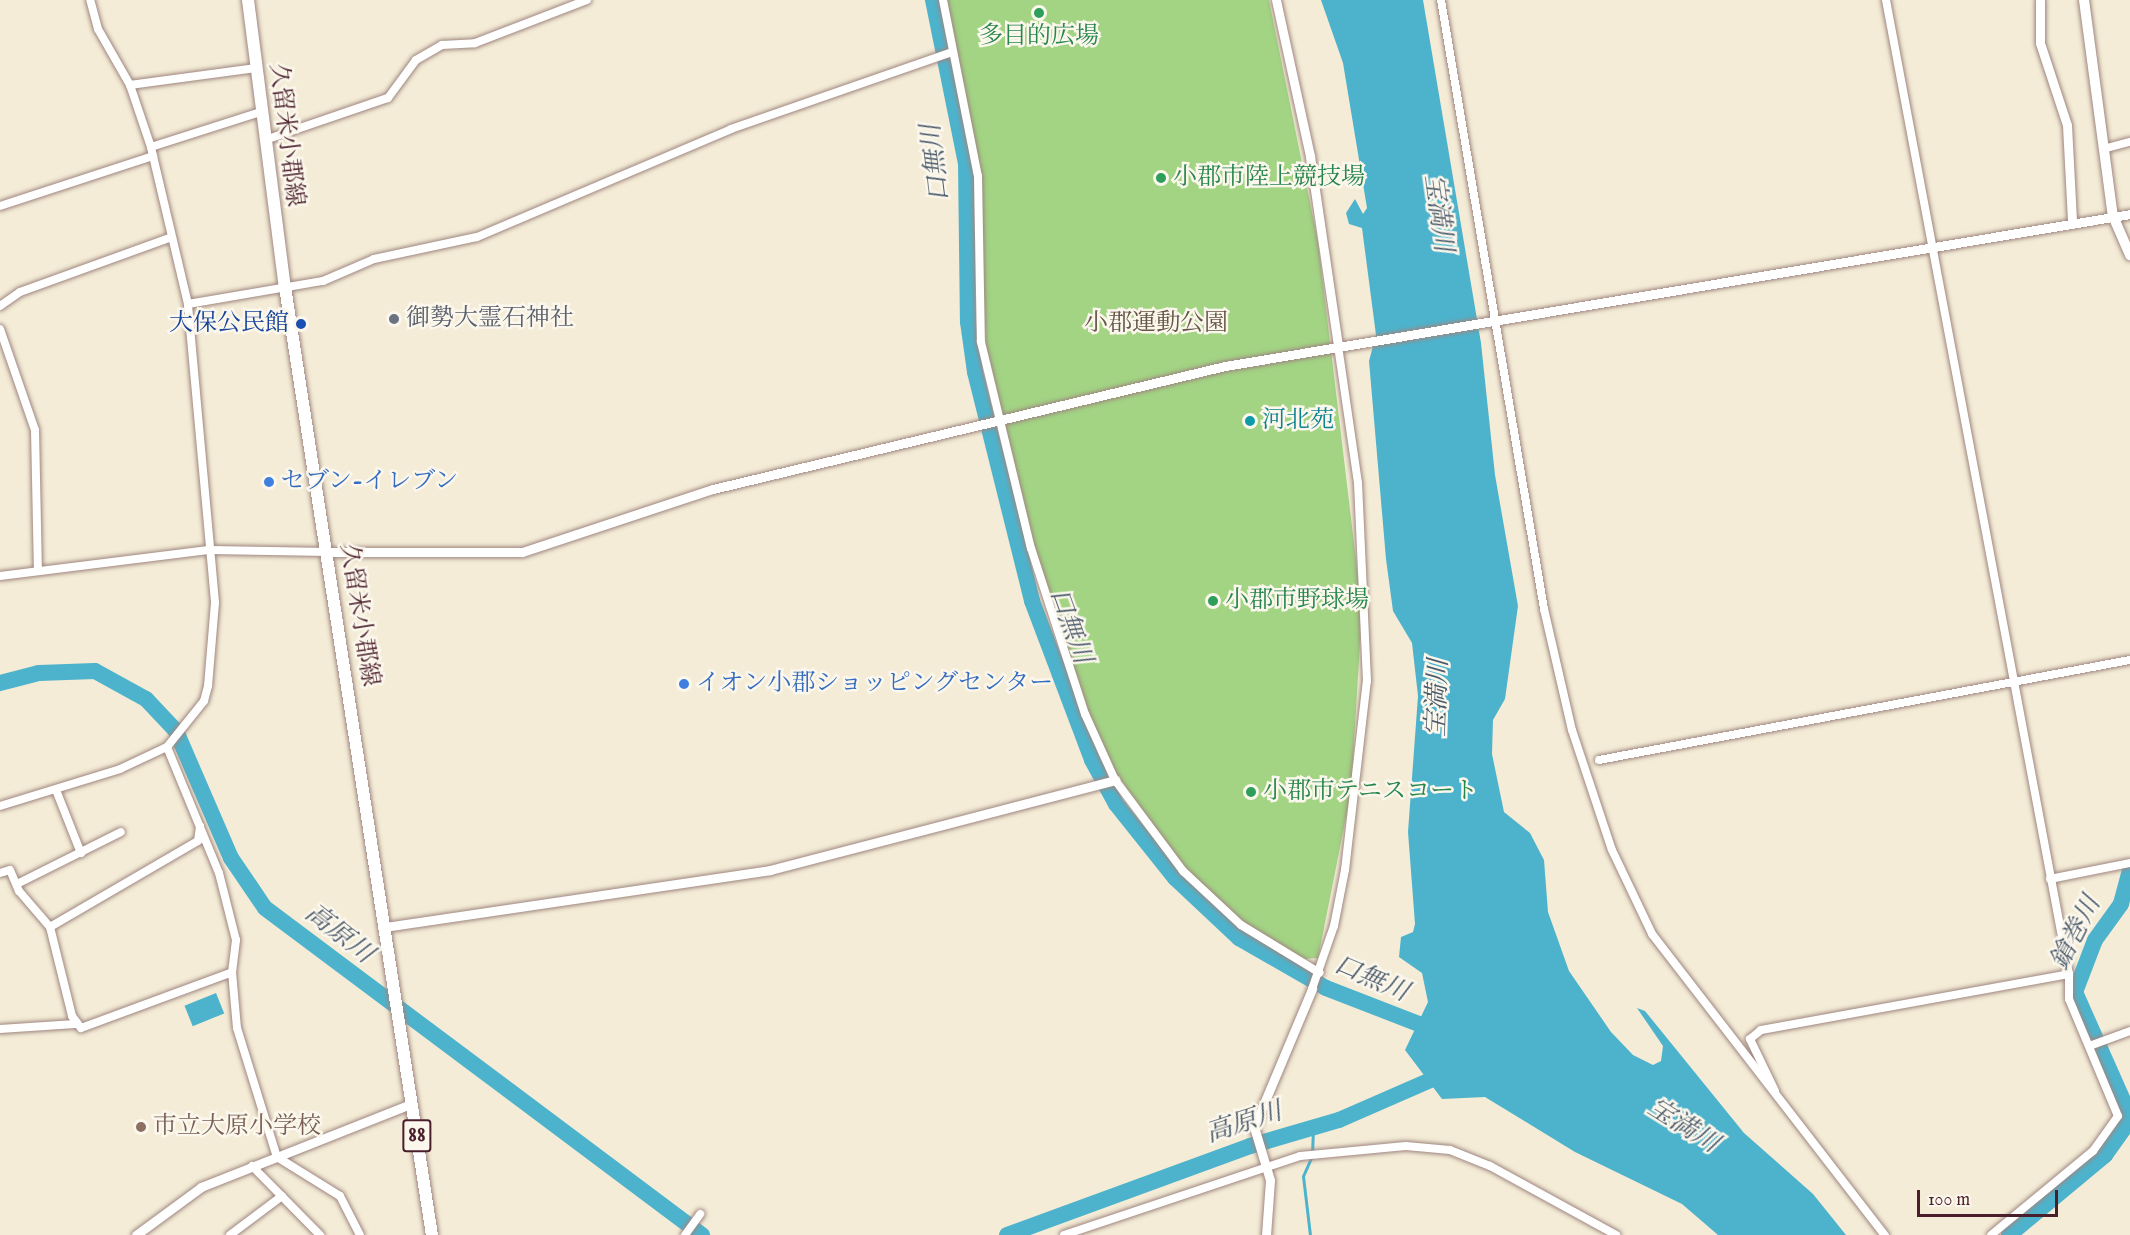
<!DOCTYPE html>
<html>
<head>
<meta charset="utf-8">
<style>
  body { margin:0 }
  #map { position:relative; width:2130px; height:1235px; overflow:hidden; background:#f4ecd6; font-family:"IM FELL English","Noto Serif JP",serif }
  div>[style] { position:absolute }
  .green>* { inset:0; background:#a2d483 }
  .water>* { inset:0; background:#4db3cc; transform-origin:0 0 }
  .stream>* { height:3px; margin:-1.5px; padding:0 1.5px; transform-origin:1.5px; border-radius:1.5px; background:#4db3cc }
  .river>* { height:16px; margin:-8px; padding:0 8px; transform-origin:8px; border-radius:8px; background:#4db3cc }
  .roads { filter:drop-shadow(0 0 2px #9f8680) drop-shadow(0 0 2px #9f8680) }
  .minor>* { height:8px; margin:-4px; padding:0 4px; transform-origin:4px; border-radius:4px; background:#fff }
  .tertiary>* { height:9px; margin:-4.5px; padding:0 4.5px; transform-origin:4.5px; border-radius:4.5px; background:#fff }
  .secondary>* { height:10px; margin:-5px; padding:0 5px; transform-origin:5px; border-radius:5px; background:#fff }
  .primary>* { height:12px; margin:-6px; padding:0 6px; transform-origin:6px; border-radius:6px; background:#fff }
  .dots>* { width:16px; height:16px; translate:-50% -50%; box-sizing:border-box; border:3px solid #fbf7ec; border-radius:50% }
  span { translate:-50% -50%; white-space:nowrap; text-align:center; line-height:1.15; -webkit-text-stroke:5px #fbf7ec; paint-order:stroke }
  .shield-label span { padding:2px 4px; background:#fbf7ec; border:2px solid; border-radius:4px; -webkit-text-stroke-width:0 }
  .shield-label { font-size:22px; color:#4a1f2b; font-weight:700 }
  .leisure-label { font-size:24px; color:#27864d }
  .left { translate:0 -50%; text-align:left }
  .street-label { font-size:24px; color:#4a1f2b }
  .worship-label { font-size:24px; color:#5b616d }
  .transit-label { font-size:24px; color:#164399 }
  .right { translate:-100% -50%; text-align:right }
  .park-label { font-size:24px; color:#645545 }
  .culture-label { font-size:24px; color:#0d838f }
  .shop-label { font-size:24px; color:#366cbe }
  .education-label { font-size:24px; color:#785e54 }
  .water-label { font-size:26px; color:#4b5a6b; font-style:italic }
  .scale { position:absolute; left:1917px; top:1190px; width:141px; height:27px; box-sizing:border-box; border:3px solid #4a1f2b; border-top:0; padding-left:8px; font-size:18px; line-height:21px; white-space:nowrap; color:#4a1f2b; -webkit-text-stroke:4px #fbf7ec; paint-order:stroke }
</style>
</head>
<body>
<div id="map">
  <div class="green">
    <i style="clip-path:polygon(947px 0,1269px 0,1318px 242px,1362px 610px,1351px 792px,1318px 958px,1304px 959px,1244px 922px,1183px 866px,1111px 766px,1076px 682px,1032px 547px,986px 350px,980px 176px)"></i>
  </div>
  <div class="water">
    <i style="clip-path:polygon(1321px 0,1423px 0,1481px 343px,1495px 475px,1518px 606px,1505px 699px,1493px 720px,1492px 754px,1504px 812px,1530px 833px,1544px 860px,1548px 912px,1569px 971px,1611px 1032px,1633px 1055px,1653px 1065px,1661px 1061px,1663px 1046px,1637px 1008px,1645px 1011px,1744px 1133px,1813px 1194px,1846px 1235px,1718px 1235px,1682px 1204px,1575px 1152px,1485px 1097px,1442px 1099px,1405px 1050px,1428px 1002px,1422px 973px,1399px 957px,1401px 937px,1413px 932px,1415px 924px,1408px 832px,1418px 696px,1412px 643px,1393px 611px,1386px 559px,1369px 361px,1376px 335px,1362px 228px,1349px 224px,1346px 213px,1355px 199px,1363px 214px,1367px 208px,1343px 63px)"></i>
    <i style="left:216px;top:993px;width:22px;height:34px;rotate:68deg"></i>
  </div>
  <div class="stream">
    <i style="left:1310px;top:1235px;width:59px;rotate:-96.8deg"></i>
    <i style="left:1303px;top:1176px;width:22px;rotate:-66deg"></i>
    <i style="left:1312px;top:1156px;width:27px;rotate:-88deg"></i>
  </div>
  <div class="river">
    <i style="left:933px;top:0;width:166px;rotate:78.6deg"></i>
    <i style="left:966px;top:163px;width:159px;rotate:89.3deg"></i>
    <i style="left:968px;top:322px;width:50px;rotate:82deg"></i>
    <i style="left:975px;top:372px;width:236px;rotate:76deg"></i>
    <i style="left:1032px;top:601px;width:170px;rotate:69.3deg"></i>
    <i style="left:1092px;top:760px;width:50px;rotate:61.4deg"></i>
    <i style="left:1116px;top:804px;width:95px;rotate:51.4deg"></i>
    <i style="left:1175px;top:878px;width:88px;rotate:43.2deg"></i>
    <i style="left:1239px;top:938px;width:100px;rotate:29.9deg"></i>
    <i style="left:1326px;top:988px;width:119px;rotate:21.2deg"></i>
    <i style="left:0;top:683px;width:40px;rotate:-14.4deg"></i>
    <i style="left:39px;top:673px;width:56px;rotate:-2deg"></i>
    <i style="left:95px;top:671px;width:58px;rotate:28.8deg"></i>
    <i style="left:146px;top:699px;width:44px;rotate:46.8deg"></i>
    <i style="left:176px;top:731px;width:138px;rotate:66.6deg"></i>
    <i style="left:231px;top:858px;width:60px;rotate:55.8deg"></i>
    <i style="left:265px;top:908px;width:546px;rotate:36.81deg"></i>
    <i style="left:2130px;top:870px;width:35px;rotate:105deg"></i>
    <i style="left:2121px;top:904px;width:44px;rotate:125.8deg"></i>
    <i style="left:2095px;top:940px;width:56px;rotate:111deg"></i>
    <i style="left:2075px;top:992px;width:136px;rotate:66.1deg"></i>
    <i style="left:1007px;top:1235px;width:259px;rotate:-20.1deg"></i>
    <i style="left:1250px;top:1146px;width:93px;rotate:-16.3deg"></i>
    <i style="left:1339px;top:1120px;width:120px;rotate:-23.6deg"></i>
    <i style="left:2009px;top:1235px;width:125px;rotate:-39.8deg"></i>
    <i style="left:2105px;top:1155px;width:43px;rotate:-54.5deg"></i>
  </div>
  <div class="roads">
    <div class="minor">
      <i style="left:943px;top:0;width:179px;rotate:78.8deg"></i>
      <i style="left:978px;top:176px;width:166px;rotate:89deg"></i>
      <i style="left:981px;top:342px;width:212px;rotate:76.4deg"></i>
      <i style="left:1031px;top:548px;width:175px;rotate:72deg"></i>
      <i style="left:1085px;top:714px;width:72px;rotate:65.6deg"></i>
      <i style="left:1115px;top:780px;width:114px;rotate:53.2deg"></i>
      <i style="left:1183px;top:871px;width:79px;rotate:43deg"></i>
      <i style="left:1241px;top:925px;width:92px;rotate:31.3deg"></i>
      <i style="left:1441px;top:0;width:618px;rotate:80.4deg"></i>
      <i style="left:1544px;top:609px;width:124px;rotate:77deg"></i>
      <i style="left:1572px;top:730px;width:126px;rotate:71.6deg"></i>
      <i style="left:1612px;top:850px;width:93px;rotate:64.5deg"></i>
      <i style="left:1652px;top:934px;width:381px;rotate:52.3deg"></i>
      <i style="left:1886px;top:0;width:991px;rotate:79.36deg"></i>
      <i style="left:2069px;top:974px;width:25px;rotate:90deg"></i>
      <i style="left:2069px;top:999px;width:127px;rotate:67.3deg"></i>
      <i style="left:2118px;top:1116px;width:43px;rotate:125.5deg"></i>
      <i style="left:2093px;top:1151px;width:132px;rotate:140.5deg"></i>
      <i style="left:130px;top:85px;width:127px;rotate:-7.7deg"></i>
      <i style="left:265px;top:140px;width:130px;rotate:-18.9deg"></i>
      <i style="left:388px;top:98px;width:47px;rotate:-53.6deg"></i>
      <i style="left:416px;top:60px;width:30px;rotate:-30deg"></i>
      <i style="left:442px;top:45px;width:33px;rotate:-3deg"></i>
      <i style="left:475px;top:43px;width:120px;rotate:-21deg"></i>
      <i style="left:151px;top:147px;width:115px;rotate:-17.7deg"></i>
      <i style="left:2103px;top:149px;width:28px;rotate:-15deg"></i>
      <i style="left:0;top:206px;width:161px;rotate:-18.1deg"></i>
      <i style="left:188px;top:304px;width:137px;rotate:-9.7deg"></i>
      <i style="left:323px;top:281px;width:56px;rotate:-23.3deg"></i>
      <i style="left:374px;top:259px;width:105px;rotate:-12.1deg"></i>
      <i style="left:477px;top:237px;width:276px;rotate:-23deg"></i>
      <i style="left:731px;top:129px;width:234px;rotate:-19.2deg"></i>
      <i style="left:0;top:306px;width:24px;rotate:-35deg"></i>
      <i style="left:20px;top:292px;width:158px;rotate:-19.9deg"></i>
      <i style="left:0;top:329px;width:107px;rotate:70.9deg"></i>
      <i style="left:35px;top:430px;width:140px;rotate:88.8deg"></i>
      <i style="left:0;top:576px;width:212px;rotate:-7.1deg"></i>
      <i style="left:210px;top:550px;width:118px;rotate:1deg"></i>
      <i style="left:167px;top:747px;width:136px;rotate:67.6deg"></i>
      <i style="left:219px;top:873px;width:69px;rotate:75.8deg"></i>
      <i style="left:236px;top:940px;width:32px;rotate:97deg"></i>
      <i style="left:232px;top:972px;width:56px;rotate:84.9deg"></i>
      <i style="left:237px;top:1028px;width:135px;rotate:72.8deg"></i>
      <i style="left:277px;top:1157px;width:74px;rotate:31.8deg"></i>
      <i style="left:340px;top:1196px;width:44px;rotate:62.9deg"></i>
      <i style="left:1599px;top:760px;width:540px;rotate:-10.67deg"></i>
      <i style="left:56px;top:790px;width:68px;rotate:68.4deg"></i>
      <i style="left:0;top:806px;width:126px;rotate:-17.1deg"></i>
      <i style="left:120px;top:769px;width:52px;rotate:-25.1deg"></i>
      <i style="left:167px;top:747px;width:59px;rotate:-51.2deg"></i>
      <i style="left:204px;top:701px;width:16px;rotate:-75deg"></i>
      <i style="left:208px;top:686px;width:84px;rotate:-85.2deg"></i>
      <i style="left:215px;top:602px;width:299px;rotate:-95.2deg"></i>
      <i style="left:188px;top:304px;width:161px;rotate:-103.3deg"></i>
      <i style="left:151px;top:147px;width:65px;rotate:-108.7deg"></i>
      <i style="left:130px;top:85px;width:64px;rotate:-119.7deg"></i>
      <i style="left:98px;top:29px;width:30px;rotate:-105deg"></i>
      <i style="left:0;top:873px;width:10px;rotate:-17deg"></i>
      <i style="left:10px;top:870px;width:23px;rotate:67deg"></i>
      <i style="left:19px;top:891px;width:48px;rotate:49.3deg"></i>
      <i style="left:50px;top:927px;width:92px;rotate:76.1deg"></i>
      <i style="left:72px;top:1016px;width:15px;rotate:53deg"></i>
      <i style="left:81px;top:1028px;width:161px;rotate:-20.3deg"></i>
      <i style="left:2050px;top:879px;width:82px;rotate:-11.3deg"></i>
      <i style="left:17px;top:884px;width:116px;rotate:-26.6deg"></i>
      <i style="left:50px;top:927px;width:171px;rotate:-30.2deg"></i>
      <i style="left:198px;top:841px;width:15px;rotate:-82deg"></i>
      <i style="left:1312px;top:989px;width:67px;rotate:-70.8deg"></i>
      <i style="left:1334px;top:926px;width:57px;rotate:-78.9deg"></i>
      <i style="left:1345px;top:870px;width:190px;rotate:-83.4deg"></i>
      <i style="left:1367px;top:681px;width:198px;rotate:-92.6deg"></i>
      <i style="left:1358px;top:483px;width:138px;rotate:-98.3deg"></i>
      <i style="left:0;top:1029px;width:75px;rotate:-3.8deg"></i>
      <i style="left:2092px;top:1045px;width:40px;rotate:-20.2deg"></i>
      <i style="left:1775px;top:1091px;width:58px;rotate:-115.7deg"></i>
      <i style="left:1750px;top:1039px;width:14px;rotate:-39deg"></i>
      <i style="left:1761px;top:1030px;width:313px;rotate:-10.3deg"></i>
      <i style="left:252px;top:1166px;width:97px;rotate:45.4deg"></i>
      <i style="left:230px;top:1235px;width:65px;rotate:-36.9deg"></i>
      <i style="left:685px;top:1235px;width:26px;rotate:-54deg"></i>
      <i style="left:1064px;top:1235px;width:249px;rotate:-18.5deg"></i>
      <i style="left:1300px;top:1156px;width:106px;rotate:-5.4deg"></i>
      <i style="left:1406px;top:1146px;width:44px;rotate:5.2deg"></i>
      <i style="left:1450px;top:1150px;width:43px;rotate:21.8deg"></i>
      <i style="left:1490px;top:1166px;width:144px;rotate:28.7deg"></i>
    </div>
    <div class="tertiary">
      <i style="left:1276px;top:0;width:160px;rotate:77.7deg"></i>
      <i style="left:1310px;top:156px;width:192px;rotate:81.6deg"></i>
      <i style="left:2040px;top:0;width:43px;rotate:90deg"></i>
      <i style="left:2040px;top:43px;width:86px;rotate:71.8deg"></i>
      <i style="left:2067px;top:125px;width:97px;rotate:87deg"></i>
      <i style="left:328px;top:552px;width:194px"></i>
      <i style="left:522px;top:552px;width:201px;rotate:-18.3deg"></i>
      <i style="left:713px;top:489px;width:527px;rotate:-13.51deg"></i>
      <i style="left:1225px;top:366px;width:918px;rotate:-9.53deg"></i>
      <i style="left:385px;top:927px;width:389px;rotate:-8.4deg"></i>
      <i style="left:770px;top:870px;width:357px;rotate:-14.6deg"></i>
      <i style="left:136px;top:1235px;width:81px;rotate:-36.4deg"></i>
      <i style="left:201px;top:1187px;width:226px;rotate:-21.6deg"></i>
      <i style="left:1266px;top:1235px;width:55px;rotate:-85.8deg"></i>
      <i style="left:1270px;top:1180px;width:55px;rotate:-106.8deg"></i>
      <i style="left:1254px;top:1127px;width:150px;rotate:-67.2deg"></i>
    </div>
    <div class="secondary">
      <i style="left:2084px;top:0;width:218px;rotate:82.4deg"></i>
      <i style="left:2113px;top:216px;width:43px;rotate:66.4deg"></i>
    </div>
    <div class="primary">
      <i style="left:248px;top:0;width:289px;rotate:82.7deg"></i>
      <i style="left:285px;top:287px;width:959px;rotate:81.19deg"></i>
    </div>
  </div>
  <div class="dots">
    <i style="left:1039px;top:13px;background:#2e9e5b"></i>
    <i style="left:1161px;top:178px;background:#2e9e5b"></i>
    <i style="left:394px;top:319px;background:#6b7280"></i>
    <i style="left:301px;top:324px;background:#1a4fb4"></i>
    <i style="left:1250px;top:421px;background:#0f9aa8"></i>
    <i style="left:269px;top:482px;background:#3f7fe0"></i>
    <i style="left:1213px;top:601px;background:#2e9e5b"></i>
    <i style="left:684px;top:684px;background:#3f7fe0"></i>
    <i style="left:1251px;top:792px;background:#2e9e5b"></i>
    <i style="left:141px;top:1127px;background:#8d6e63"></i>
  </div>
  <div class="shield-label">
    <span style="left:417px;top:1136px">88</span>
  </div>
  <div class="leisure-label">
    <span style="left:1039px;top:37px">多目的広場</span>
    <span class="left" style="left:1173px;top:178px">小郡市陸上競技場</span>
    <span class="left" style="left:1225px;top:601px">小郡市野球場</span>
    <span class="left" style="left:1263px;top:792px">小郡市テニスコート</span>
  </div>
  <div class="street-label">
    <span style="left:286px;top:135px;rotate:83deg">久留米小郡線</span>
    <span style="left:359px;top:615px;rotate:81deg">久留米小郡線</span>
  </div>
  <div class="worship-label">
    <span class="left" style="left:406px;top:319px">御勢大霊石神社</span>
  </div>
  <div class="transit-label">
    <span class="right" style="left:289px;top:324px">大保公民館</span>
  </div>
  <div class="park-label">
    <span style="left:1156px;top:324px">小郡運動公園</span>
  </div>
  <div class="culture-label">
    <span class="left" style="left:1262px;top:421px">河北苑</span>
  </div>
  <div class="shop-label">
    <span class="left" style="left:281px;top:482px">セブン-イレブン</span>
    <span class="left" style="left:696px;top:684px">イオン小郡ショッピングセンター</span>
  </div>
  <div class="education-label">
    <span class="left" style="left:153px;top:1127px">市立大原小学校</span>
  </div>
  <div class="water-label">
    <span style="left:936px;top:163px;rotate:-97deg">口無川</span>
    <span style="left:1438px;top:213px;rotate:82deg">宝満川</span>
    <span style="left:1070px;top:626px;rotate:70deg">口無川</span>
    <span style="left:1438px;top:698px;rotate:-88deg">宝満川</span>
    <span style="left:2076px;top:933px;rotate:-63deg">鎗巻川</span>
    <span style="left:339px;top:934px;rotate:38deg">高原川</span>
    <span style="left:1371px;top:979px;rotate:23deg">口無川</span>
    <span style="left:1244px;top:1123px;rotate:-18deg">高原川</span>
    <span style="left:1683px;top:1126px;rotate:32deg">宝満川</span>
  </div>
  <div class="scale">100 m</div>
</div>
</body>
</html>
